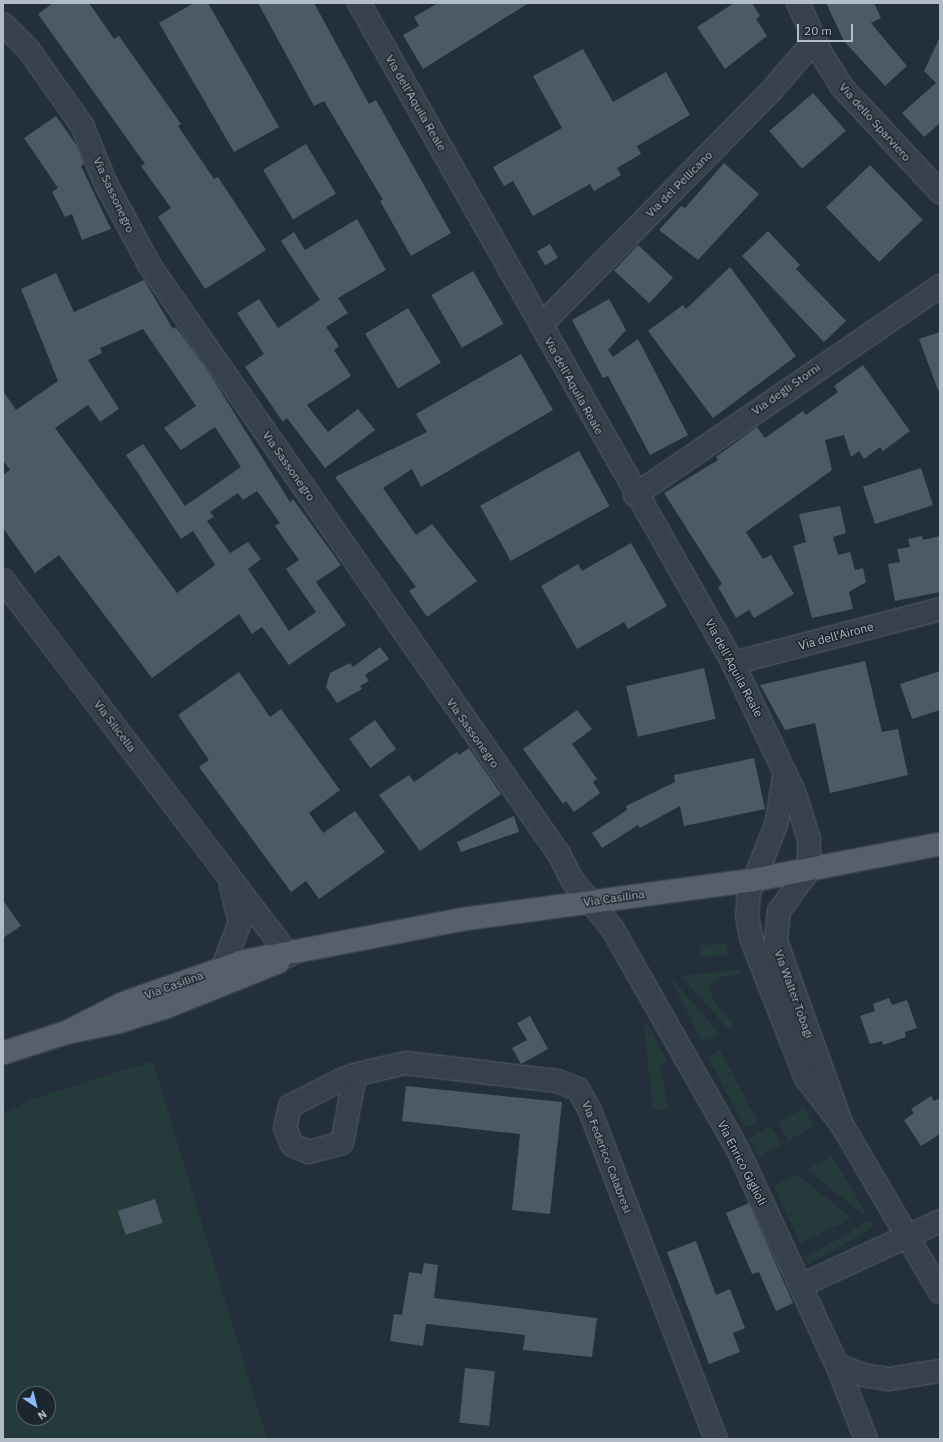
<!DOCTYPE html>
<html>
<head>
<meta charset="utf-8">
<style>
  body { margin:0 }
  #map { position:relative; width:943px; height:1442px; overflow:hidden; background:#232f3a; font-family:"IBM Plex Sans",sans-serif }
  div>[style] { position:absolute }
  .green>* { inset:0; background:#253b3b; transform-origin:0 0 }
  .building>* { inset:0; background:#4c5a65; transform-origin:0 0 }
  .roads { filter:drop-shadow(0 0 1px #555f68) drop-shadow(0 0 1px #555f68) }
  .minor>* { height:22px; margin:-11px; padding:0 11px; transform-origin:11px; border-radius:11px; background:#37414b }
  .major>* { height:22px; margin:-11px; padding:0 11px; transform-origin:11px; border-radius:11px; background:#55606b }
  span { translate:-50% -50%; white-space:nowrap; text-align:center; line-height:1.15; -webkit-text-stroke:3px #1c262f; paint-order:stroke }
  .street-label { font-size:12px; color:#b2bcc6 }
  .frame { position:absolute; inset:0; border:4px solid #b2bcc6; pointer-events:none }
  .north { position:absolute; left:16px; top:1386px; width:40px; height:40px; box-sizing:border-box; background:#1c262f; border:1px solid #58626b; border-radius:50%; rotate:145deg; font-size:11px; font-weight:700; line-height:16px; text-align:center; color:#b2bcc6 }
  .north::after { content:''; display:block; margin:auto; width:14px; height:18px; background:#8abdf3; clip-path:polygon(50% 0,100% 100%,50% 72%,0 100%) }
  .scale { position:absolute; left:797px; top:24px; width:56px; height:18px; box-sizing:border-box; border:2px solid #b2bcc6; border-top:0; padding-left:5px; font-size:12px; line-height:14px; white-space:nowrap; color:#b2bcc6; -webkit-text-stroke:3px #1c262f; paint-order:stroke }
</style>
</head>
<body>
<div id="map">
  <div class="green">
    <i style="left:727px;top:943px;width:12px;height:28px;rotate:85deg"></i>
    <i style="clip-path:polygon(741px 969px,741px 973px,718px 978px,709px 989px,716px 1004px,735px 1025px,728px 1029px,681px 976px)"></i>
    <i style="clip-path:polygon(669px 975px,720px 1034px,702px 1042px)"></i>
    <i style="clip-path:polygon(647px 1024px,668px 1062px,660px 1064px,668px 1109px,653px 1110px,644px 1026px)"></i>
    <i style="left:720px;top:1050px;width:81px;height:14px;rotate:62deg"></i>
    <i style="clip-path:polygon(evenodd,153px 1061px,267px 1439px,3px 1439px,3px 1113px,35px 1098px,153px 1061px,24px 1394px,48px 1394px,48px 1418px,24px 1418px,24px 1394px)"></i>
    <i style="left:804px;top:1108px;width:21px;height:30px;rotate:61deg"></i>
    <i style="left:771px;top:1126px;width:21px;height:26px;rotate:61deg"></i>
    <i style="clip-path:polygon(832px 1156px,866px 1213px,862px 1214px,807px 1169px)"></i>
    <i style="clip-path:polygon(797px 1174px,852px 1219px,800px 1243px,774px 1186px)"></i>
    <i style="left:870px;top:1220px;width:8px;height:75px;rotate:60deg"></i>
  </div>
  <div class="building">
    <i style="clip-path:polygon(53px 3px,89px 3px,114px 39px,119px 36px,181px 124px,178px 126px,214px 179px,218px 177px,266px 250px,205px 289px,158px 217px,171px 208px,141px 166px,145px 164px,38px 14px)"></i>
    <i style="clip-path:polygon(194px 3px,208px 3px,279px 127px,234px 152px,159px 23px)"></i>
    <i style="clip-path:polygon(258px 3px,314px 3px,369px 104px,376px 100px,451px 233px,411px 256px,380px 201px,383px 200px,324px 101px,314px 106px)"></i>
    <i style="clip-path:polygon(438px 3px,529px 3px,423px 69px,403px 35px,419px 26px,414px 17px)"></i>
    <i style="clip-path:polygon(734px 3px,752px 3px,760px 16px,756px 19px,767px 36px,725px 69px,697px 27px)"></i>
    <i style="clip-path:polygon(826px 3px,874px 3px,881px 18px,871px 23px,907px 66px,885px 86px,844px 41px)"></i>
    <i style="clip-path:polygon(940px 37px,940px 123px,924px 137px,902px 113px,936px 83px,924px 71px)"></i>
    <i style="clip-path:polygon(583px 49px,613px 102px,666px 72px,690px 115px,637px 146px,641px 154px,617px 168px,621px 175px,594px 191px,590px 184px,533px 216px,513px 181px,504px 186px,493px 167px,562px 128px,533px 76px)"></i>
    <i style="left:813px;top:93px;width:50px;height:58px;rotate:49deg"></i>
    <i style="clip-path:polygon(56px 116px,77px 146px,84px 164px,81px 166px,111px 229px,82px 240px,72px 214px,65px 217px,52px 192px,58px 188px,24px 138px)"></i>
    <i style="left:306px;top:144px;width:58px;height:50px;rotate:59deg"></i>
    <i style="clip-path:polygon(724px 163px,759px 194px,698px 260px,659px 230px,681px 206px,685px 208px)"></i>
    <i style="left:870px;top:165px;width:76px;height:61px;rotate:46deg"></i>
    <i style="clip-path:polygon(357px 219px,386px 270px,338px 298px,348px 313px,326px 327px,339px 346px,334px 350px,351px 376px,307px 405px,328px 432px,358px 409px,375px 430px,325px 468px,287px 418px,283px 422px,245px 367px,264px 354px,237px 313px,259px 299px,278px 328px,320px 300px,281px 241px,294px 232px,305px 250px)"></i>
    <i style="clip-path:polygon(768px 231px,800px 265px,796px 269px,846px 321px,824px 342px,742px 256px)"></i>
    <i style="left:550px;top:244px;width:16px;height:15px;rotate:60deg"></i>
    <i style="left:638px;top:245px;width:48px;height:35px;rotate:43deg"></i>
    <i style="clip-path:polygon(730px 267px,796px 356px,713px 418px,648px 331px,683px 305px,686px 309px)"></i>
    <i style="left:473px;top:271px;width:61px;height:48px;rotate:60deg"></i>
    <i style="clip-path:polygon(evenodd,56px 273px,74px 312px,144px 280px,173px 329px,176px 327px,206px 368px,290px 502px,293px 499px,341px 565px,316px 582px,346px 625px,289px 665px,262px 627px,252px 634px,239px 614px,152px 678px,59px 555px,35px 573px,3px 528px,3px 475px,10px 470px,3px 460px,3px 391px,16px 410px,58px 381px,21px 289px,56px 273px,143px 329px,196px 406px,164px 428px,181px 450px,215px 427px,241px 467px,185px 506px,143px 444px,126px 455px,181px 539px,193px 531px,215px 565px,177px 593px,55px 428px,88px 405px,100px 422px,119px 409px,88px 360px,102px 353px,100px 348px,143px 329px,56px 273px,257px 491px,280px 523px,275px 526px,299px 560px,286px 569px,316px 612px,289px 631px,248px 569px,261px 559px,248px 542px,230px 553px,207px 521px,214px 517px,210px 512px,238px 493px,243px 500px,257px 491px)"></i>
    <i style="clip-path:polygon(609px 299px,626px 330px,608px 350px,613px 357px,638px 339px,688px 435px,650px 455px,608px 376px,603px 378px,572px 320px)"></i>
    <i style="left:408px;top:308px;width:64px;height:50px;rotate:59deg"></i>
    <i style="clip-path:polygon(940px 332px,940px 390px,938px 390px,919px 339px)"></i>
    <i style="clip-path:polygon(521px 354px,553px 410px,421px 487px,412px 469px,383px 488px,416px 535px,432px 524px,477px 581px,427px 617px,409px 591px,416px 587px,335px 477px,427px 432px,416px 414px)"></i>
    <i style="clip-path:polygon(863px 365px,910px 431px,883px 451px,880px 447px,864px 459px,859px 451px,851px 457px,844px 435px,825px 440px,832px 470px,746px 532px,763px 559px,771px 555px,794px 594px,754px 618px,749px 610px,736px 618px,718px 587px,722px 584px,664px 493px,718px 460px,716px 457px,757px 427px,765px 438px,803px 411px,806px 415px,838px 392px,834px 386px)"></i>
    <i style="left:579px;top:451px;width:63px;height:113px;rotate:61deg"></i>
    <i style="left:921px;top:468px;width:39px;height:61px;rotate:72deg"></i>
    <i style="clip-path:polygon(840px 506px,846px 533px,833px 537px,838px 555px,850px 552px,855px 570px,863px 568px,866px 582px,849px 592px,853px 609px,812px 618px,793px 546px,806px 542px,799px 514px)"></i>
    <i style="clip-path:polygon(922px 536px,923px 540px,940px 536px,940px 592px,895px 601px,888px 564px,900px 562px,897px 549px,910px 547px,908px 539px)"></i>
    <i style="clip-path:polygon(631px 543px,667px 606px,628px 629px,624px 622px,577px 649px,541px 586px,578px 564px,582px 571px)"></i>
    <i style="clip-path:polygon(380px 647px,389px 659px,365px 675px,369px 681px,360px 686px,362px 689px,337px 703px,326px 687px,330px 673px,350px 663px,353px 667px)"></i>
    <i style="clip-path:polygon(865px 661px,882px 732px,898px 729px,908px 775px,830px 793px,815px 723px,785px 730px,760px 685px)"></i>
    <i style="left:704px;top:668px;width:52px;height:80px;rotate:77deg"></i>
    <i style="clip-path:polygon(940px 671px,940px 710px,912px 719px,900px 684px)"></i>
    <i style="clip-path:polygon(239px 672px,270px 717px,281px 709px,340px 790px,309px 813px,323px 833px,355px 811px,385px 852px,319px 899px,306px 881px,291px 892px,199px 767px,209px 760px,178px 715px)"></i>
    <i style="clip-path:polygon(577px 710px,592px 729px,572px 744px,597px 779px,593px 782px,600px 793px,574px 812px,566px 801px,563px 804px,523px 749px)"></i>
    <i style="left:375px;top:720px;width:36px;height:32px;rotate:54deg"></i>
    <i style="clip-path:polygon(469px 748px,501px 794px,420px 851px,379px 795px,409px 775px,414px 782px,457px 752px,459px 755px)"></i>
    <i style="clip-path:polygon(754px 758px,765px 809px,684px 826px,680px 806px,640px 828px,638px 825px,602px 848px,592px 833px,627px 810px,626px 806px,675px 782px,674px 775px)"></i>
    <i style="clip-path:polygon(514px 816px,519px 832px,461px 852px,457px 842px)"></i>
    <i style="clip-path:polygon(3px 900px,21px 926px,3px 938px)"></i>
    <i style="clip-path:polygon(889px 998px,892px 1005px,907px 1000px,917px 1028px,905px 1032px,906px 1037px,883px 1045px,882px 1041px,870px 1044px,860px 1016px,875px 1011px,873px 1004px)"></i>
    <i style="clip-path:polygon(530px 1016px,548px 1049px,521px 1064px,512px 1048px,527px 1040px,517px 1023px)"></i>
    <i style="clip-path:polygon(406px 1086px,562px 1102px,550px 1214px,512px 1210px,520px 1134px,402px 1121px)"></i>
    <i style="clip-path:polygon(931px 1096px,934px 1101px,940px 1098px,940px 1134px,921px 1146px,904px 1120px,914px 1113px,911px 1109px)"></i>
    <i style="left:155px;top:1199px;width:25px;height:39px;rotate:72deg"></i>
    <i style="clip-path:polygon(749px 1203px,793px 1303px,776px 1311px,759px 1272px,752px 1274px,726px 1213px)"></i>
    <i style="clip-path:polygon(696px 1241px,716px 1295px,730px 1289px,745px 1328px,733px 1333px,740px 1352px,709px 1364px,667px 1252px)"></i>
    <i style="clip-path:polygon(424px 1263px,438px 1265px,434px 1298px,597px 1318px,592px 1357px,523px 1350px,525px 1335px,426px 1324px,423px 1346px,390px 1341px,394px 1314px,402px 1315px,409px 1272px,422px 1274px)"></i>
    <i style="left:465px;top:1368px;width:30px;height:55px;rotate:6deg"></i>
  </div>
  <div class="roads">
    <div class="minor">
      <i style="left:359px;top:3px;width:759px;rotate:60.46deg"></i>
      <i style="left:733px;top:663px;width:143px;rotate:64.7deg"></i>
      <i style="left:794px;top:792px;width:49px;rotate:72.3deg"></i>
      <i style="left:809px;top:839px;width:31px;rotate:90deg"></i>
      <i style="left:809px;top:870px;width:51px;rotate:126.2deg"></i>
      <i style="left:779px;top:911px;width:30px;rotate:96deg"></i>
      <i style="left:776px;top:941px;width:195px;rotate:70.3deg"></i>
      <i style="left:798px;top:3px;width:57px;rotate:65.2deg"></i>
      <i style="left:822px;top:55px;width:38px;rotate:58deg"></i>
      <i style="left:842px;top:87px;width:144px;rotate:47deg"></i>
      <i style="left:3px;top:24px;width:35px;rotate:45deg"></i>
      <i style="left:28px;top:49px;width:93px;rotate:54.6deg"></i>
      <i style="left:82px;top:125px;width:64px;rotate:67.9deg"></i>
      <i style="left:106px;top:184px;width:93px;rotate:61.8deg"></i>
      <i style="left:150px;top:266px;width:716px;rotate:55.18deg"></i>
      <i style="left:559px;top:854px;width:30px;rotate:63deg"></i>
      <i style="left:573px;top:881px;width:61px;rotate:50.3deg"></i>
      <i style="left:612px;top:928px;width:255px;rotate:60.4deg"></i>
      <i style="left:738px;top:1150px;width:237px;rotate:65.3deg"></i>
      <i style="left:837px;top:1365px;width:79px;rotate:68.6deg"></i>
      <i style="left:541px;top:325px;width:328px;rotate:-45.5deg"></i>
      <i style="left:771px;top:91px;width:67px;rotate:-49.2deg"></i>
      <i style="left:635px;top:495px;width:370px;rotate:-34.4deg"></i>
      <i style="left:3px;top:580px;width:472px;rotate:52.7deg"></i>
      <i style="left:733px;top:663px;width:214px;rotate:-14.6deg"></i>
      <i style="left:785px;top:772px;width:54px;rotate:99.6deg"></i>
      <i style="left:776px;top:825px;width:73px;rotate:111.7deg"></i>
      <i style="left:749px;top:893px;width:22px;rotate:95deg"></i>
      <i style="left:747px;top:915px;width:23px;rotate:80deg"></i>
      <i style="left:751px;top:938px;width:150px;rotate:68.6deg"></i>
      <i style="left:806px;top:1078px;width:59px;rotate:52.5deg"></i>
      <i style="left:842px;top:1125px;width:194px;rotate:59.6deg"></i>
      <i style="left:223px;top:967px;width:48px;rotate:-69.3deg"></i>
      <i style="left:240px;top:922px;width:36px;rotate:-104deg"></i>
      <i style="left:355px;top:1075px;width:69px;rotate:100.8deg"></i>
      <i style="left:342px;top:1143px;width:34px;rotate:165deg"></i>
      <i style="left:309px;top:1152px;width:18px;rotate:-158deg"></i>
      <i style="left:292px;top:1145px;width:18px;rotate:-112deg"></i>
      <i style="left:285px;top:1128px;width:23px;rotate:-77deg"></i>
      <i style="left:290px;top:1106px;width:55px;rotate:-27deg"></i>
      <i style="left:339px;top:1081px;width:11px;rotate:-22deg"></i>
      <i style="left:349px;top:1077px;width:6px;rotate:-18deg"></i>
      <i style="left:355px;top:1075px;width:16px;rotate:-14deg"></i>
      <i style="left:371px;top:1071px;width:36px;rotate:-13deg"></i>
      <i style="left:406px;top:1063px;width:152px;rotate:6.8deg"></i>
      <i style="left:557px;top:1081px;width:22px;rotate:21deg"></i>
      <i style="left:578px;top:1089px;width:25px;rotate:61deg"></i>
      <i style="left:590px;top:1111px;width:351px;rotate:69deg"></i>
      <i style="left:800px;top:1286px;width:154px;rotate:-24.9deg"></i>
      <i style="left:837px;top:1365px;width:28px;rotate:21deg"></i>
      <i style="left:863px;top:1375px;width:26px;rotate:9deg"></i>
      <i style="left:889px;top:1379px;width:52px;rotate:-8.9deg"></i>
    </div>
    <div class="major">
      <i style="left:65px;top:1033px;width:64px;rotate:-27deg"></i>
      <i style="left:122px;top:1004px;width:126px;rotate:-19.4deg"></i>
      <i style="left:241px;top:962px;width:228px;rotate:-10.9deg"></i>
      <i style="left:465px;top:919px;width:291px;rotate:-7.7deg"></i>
      <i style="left:753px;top:880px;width:190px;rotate:-10.9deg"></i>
      <i style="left:3px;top:1053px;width:65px;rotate:-17.9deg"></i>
      <i style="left:65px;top:1033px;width:54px;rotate:-11.7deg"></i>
      <i style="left:118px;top:1022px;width:50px;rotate:-17.4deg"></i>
      <i style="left:166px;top:1007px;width:121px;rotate:-21.9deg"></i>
    </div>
  </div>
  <div class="street-label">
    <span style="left:416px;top:103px;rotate:60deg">Via dell'Aquila Reale</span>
    <span style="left:875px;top:122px;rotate:48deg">Via dello Sparviero</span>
    <span style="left:679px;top:184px;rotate:-45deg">Via del Pellicano</span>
    <span style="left:114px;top:195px;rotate:65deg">Via Sassonegro</span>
    <span style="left:574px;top:386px;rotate:61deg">Via dell'Aquila Reale</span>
    <span style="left:786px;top:389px;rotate:-35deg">Via degli Storni</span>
    <span style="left:289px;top:466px;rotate:55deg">Via Sassonegro</span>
    <span style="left:836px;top:636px;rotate:-15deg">Via dell'Airone</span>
    <span style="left:734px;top:668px;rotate:62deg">Via dell'Aquila Reale</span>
    <span style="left:115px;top:726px;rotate:53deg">Via Silicella</span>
    <span style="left:473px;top:733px;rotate:55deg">Via Sassonegro</span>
    <span style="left:614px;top:898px;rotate:-8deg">Via Casilina</span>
    <span style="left:174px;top:985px;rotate:-20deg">Via Casilina</span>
    <span style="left:794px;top:994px;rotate:70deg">Via Walter Tobagi</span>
    <span style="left:607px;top:1157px;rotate:69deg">Via Federico Calabresi</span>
    <span style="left:742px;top:1163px;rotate:63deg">Via Enrico Giglioli</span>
  </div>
  <div class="frame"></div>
  <div class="north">N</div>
  <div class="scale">20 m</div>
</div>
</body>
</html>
